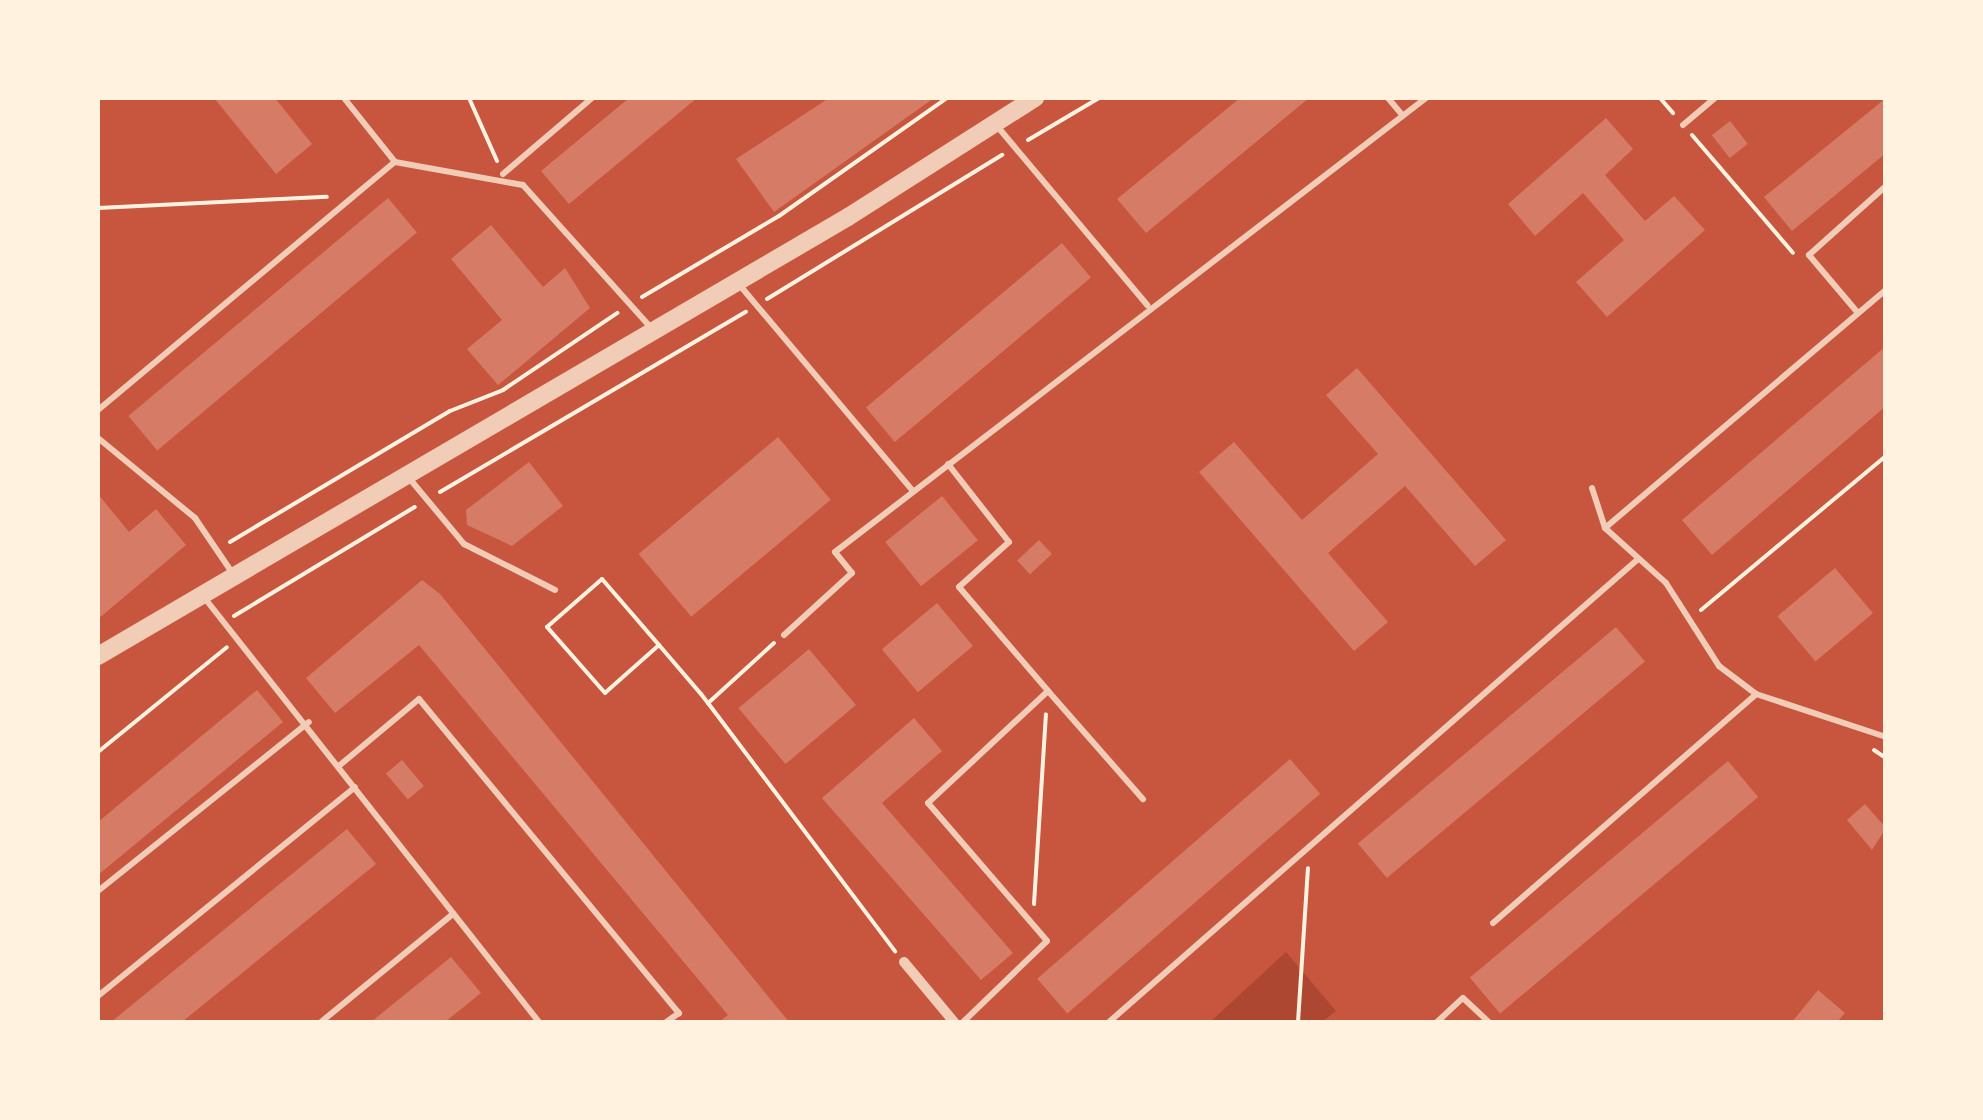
<!DOCTYPE html>
<html>
<head>
<meta charset="utf-8">
<style>
  body { margin:0 }
  #map { position:relative; width:1983px; height:1120px; overflow:hidden; background:#c8553d; font-family:"Work Sans",sans-serif }
  div>[style] { position:absolute }
  .green>* { inset:0; background:#ae4732 }
  .building>* { inset:0; background:#d67c66; transform-origin:0 0 }
  .path>* { height:4px; margin:-2px; padding:0 2px; transform-origin:2px; border-radius:2px; background:#fff3e0 }
  .service>* { height:6px; margin:-3px; padding:0 3px; transform-origin:3px; border-radius:3px; background:#f1ccb7 }
  .minor>* { height:10px; margin:-5px; padding:0 5px; transform-origin:5px; border-radius:5px; background:#f1ccb7 }
  .tertiary>* { height:18px; margin:-9px; padding:0 9px; transform-origin:9px; border-radius:9px; background:#f1ccb7 }
  span { translate:-50% -50%; white-space:nowrap; text-align:center; line-height:1.15; -webkit-text-stroke:10px #fff3e0; paint-order:stroke }
  .frame { position:absolute; inset:0; border:100px solid #fff3e0; pointer-events:none }
</style>
</head>
<body>
<div id="map">
  <div class="green">
    <i style="clip-path:polygon(1286px 952px,1336px 1011px,1322px 1022px,1210px 1022px)"></i>
  </div>
  <div class="building">
    <i style="clip-path:polygon(214px 98px,275px 98px,312px 144px,276px 174px)"></i>
    <i style="clip-path:polygon(629px 98px,697px 98px,569px 204px,541px 171px)"></i>
    <i style="clip-path:polygon(829px 98px,934px 98px,774px 212px,736px 159px)"></i>
    <i style="clip-path:polygon(1240px 98px,1309px 98px,1146px 233px,1117px 199px)"></i>
    <i style="clip-path:polygon(1886px 98px,1886px 153px,1792px 231px,1764px 197px)"></i>
    <i style="clip-path:polygon(1606px 118px,1633px 149px,1605px 175px,1645px 221px,1674px 196px,1705px 230px,1607px 317px,1576px 282px,1624px 240px,1583px 193px,1535px 236px,1508px 204px)"></i>
    <i style="left:1730px;top:121px;width:29px;height:23px;rotate:52deg"></i>
    <i style="left:388px;top:198px;width:45px;height:339px;rotate:50deg"></i>
    <i style="clip-path:polygon(491px 225px,543px 287px,565px 268px,590px 308px,498px 385px,467px 349px,502px 320px,451px 259px)"></i>
    <i style="left:1062px;top:243px;width:45px;height:256px;rotate:50deg"></i>
    <i style="clip-path:polygon(1886px 346px,1886px 406px,1712px 555px,1682px 520px)"></i>
    <i style="clip-path:polygon(1357px 368px,1506px 540px,1475px 566px,1405px 486px,1328px 553px,1388px 622px,1354px 651px,1199px 472px,1234px 442px,1302px 520px,1378px 454px,1326px 395px)"></i>
    <i style="left:778px;top:437px;width:82px;height:182px;rotate:50deg"></i>
    <i style="clip-path:polygon(529px 462px,563px 506px,512px 546px,467px 525px,466px 510px)"></i>
    <i style="clip-path:polygon(98px 494px,129px 532px,156px 509px,186px 545px,98px 619px)"></i>
    <i style="left:942px;top:496px;width:57px;height:73px;rotate:51deg"></i>
    <i style="left:1039px;top:540px;width:19px;height:30px;rotate:47deg"></i>
    <i style="left:1835px;top:568px;width:59px;height:75px;rotate:50deg"></i>
    <i style="clip-path:polygon(422px 580px,440px 594px,789px 1022px,719px 1022px,728px 1015px,419px 645px,335px 713px,306px 678px)"></i>
    <i style="left:937px;top:603px;width:56px;height:72px;rotate:50deg"></i>
    <i style="left:1616px;top:627px;width:45px;height:337px;rotate:50deg"></i>
    <i style="left:809px;top:649px;width:73px;height:92px;rotate:50deg"></i>
    <i style="clip-path:polygon(257px 690px,283px 722px,98px 875px,98px 822px)"></i>
    <i style="clip-path:polygon(914px 718px,942px 751px,882px 803px,1013px 953px,981px 980px,822px 798px)"></i>
    <i style="left:1290px;top:759px;width:46px;height:335px;rotate:49deg"></i>
    <i style="left:402px;top:760px;width:34px;height:21px;rotate:50deg"></i>
    <i style="left:1728px;top:761px;width:47px;height:337px;rotate:50deg"></i>
    <i style="clip-path:polygon(1865px 804px,1886px 828px,1872px 850px,1847px 820px)"></i>
    <i style="clip-path:polygon(347px 829px,376px 864px,182px 1022px,111px 1022px)"></i>
    <i style="clip-path:polygon(451px 957px,481px 993px,445px 1022px,371px 1022px)"></i>
    <i style="clip-path:polygon(1818px 990px,1845px 1013px,1837px 1022px,1792px 1022px)"></i>
  </div>
  <div class="path">
    <i style="left:469px;top:98px;width:69px;rotate:66deg"></i>
    <i style="left:1660px;top:98px;width:20px;rotate:49deg"></i>
    <i style="left:1692px;top:135px;width:155px;rotate:49.4deg"></i>
    <i style="left:1028px;top:140px;width:82px;rotate:-30.6deg"></i>
    <i style="left:98px;top:208px;width:229px;rotate:-2.8deg"></i>
    <i style="left:642px;top:297px;width:159px;rotate:-30.6deg"></i>
    <i style="left:779px;top:216px;width:205px;rotate:-35.1deg"></i>
    <i style="left:767px;top:299px;width:276px;rotate:-31.5deg"></i>
    <i style="left:440px;top:492px;width:355px;rotate:-30.5deg"></i>
    <i style="left:230px;top:542px;width:256px;rotate:-30.8deg"></i>
    <i style="left:450px;top:411px;width:57px;rotate:-21.6deg"></i>
    <i style="left:503px;top:390px;width:138px;rotate:-34deg"></i>
    <i style="left:1701px;top:610px;width:241px;rotate:-39.8deg"></i>
    <i style="left:234px;top:616px;width:211px;rotate:-31.1deg"></i>
    <i style="left:774px;top:643px;width:89px;rotate:137.7deg"></i>
    <i style="left:708px;top:703px;width:311px;rotate:53deg"></i>
    <i style="left:659px;top:645px;width:72px;rotate:138.4deg"></i>
    <i style="left:605px;top:693px;width:88px;rotate:-131.3deg"></i>
    <i style="left:547px;top:627px;width:73px;rotate:-41.1deg"></i>
    <i style="left:602px;top:579px;width:87px;rotate:49.2deg"></i>
    <i style="left:659px;top:645px;width:65px;rotate:49.4deg"></i>
    <i style="left:701px;top:694px;width:11px;rotate:52deg"></i>
    <i style="left:1874px;top:750px;width:14px;rotate:34deg"></i>
    <i style="left:98px;top:752px;width:166px;rotate:-39.1deg"></i>
    <i style="left:1034px;top:904px;width:190px;rotate:-86.4deg"></i>
    <i style="left:1298px;top:1022px;width:154px;rotate:-86.3deg"></i>
  </div>
  <div class="service">
    <i style="left:344px;top:98px;width:82px;rotate:51.4deg"></i>
    <i style="left:395px;top:162px;width:130px;rotate:10.2deg"></i>
    <i style="left:523px;top:185px;width:195px;rotate:48.1deg"></i>
    <i style="left:1388px;top:98px;width:23px;rotate:50deg"></i>
    <i style="left:1683px;top:125px;width:42px;rotate:-40.2deg"></i>
    <i style="left:997px;top:126px;width:234px;rotate:50deg"></i>
    <i style="left:503px;top:174px;width:117px;rotate:-40.5deg"></i>
    <i style="left:737px;top:282px;width:272px;rotate:49.9deg"></i>
    <i style="left:1858px;top:313px;width:76px;rotate:-130.2deg"></i>
    <i style="left:1809px;top:255px;width:103px;rotate:-41.9deg"></i>
    <i style="left:98px;top:410px;width:387px;rotate:-39.9deg"></i>
    <i style="left:98px;top:438px;width:126px;rotate:39.5deg"></i>
    <i style="left:195px;top:518px;width:68px;rotate:55.8deg"></i>
    <i style="left:948px;top:464px;width:99px;rotate:52deg"></i>
    <i style="left:1009px;top:542px;width:67px;rotate:138deg"></i>
    <i style="left:959px;top:587px;width:137px;rotate:49.4deg"></i>
    <i style="left:1048px;top:691px;width:164px;rotate:137deg"></i>
    <i style="left:928px;top:803px;width:182px;rotate:49.2deg"></i>
    <i style="left:1047px;top:941px;width:117px;rotate:136deg"></i>
    <i style="left:409px;top:478px;width:86px;rotate:50.2deg"></i>
    <i style="left:464px;top:544px;width:102px;rotate:26.8deg"></i>
    <i style="left:1592px;top:488px;width:42px;rotate:72deg"></i>
    <i style="left:1605px;top:528px;width:82px;rotate:42deg"></i>
    <i style="left:1666px;top:583px;width:98px;rotate:57.4deg"></i>
    <i style="left:1719px;top:666px;width:46px;rotate:37.1deg"></i>
    <i style="left:1756px;top:694px;width:137px;rotate:18.3deg"></i>
    <i style="left:1605px;top:528px;width:368px;rotate:-40.3deg"></i>
    <i style="left:203px;top:596px;width:543px;rotate:51.74deg"></i>
    <i style="left:784px;top:635px;width:92px;rotate:-42.4deg"></i>
    <i style="left:852px;top:573px;width:27px;rotate:-129deg"></i>
    <i style="left:835px;top:552px;width:745px;rotate:-37.53deg"></i>
    <i style="left:1048px;top:691px;width:144px;rotate:48.7deg"></i>
    <i style="left:340px;top:765px;width:103px;rotate:-39.9deg"></i>
    <i style="left:419px;top:699px;width:408px;rotate:50.4deg"></i>
    <i style="left:679px;top:1013px;width:16px;rotate:145deg"></i>
    <i style="left:98px;top:891px;width:270px;rotate:-38.7deg"></i>
    <i style="left:1493px;top:923px;width:349px;rotate:-41deg"></i>
    <i style="left:98px;top:996px;width:331px;rotate:-39.1deg"></i>
    <i style="left:321px;top:1022px;width:171px;rotate:-39.3deg"></i>
    <i style="left:1109px;top:1022px;width:702px;rotate:-41.19deg"></i>
    <i style="left:1437px;top:1022px;width:35px;rotate:-43deg"></i>
    <i style="left:1463px;top:998px;width:35px;rotate:43deg"></i>
  </div>
  <div class="minor">
    <i style="left:904px;top:962px;width:78px;rotate:50.2deg"></i>
  </div>
  <div class="tertiary">
    <i style="left:98px;top:656px;width:869px;rotate:-30.34deg"></i>
    <i style="left:848px;top:217px;width:222px;rotate:-32.5deg"></i>
  </div>
  <div class="frame"></div>
</div>
</body>
</html>
